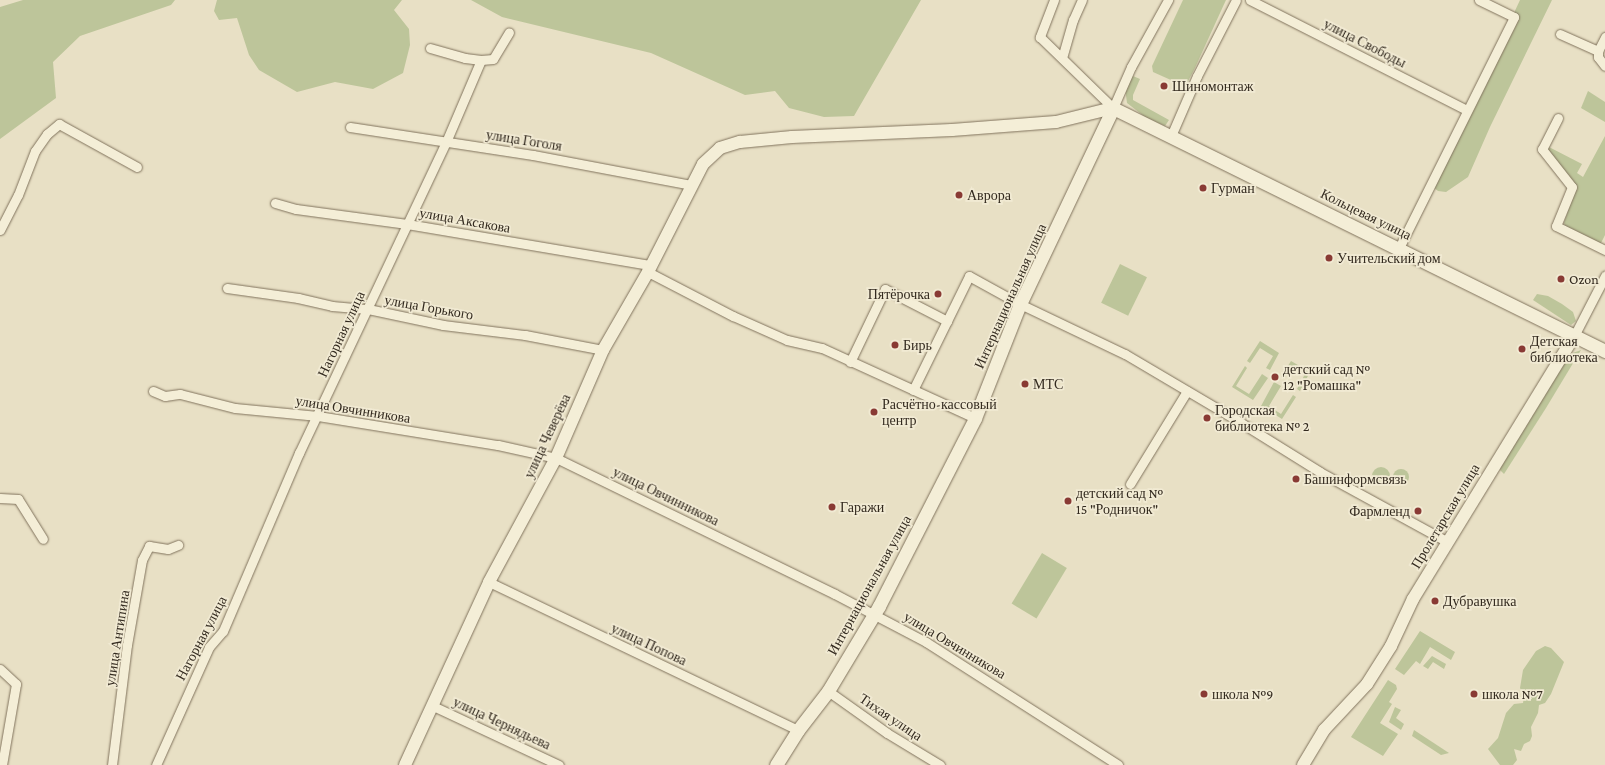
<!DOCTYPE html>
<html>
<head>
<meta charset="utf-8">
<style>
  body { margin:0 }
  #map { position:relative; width:1605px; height:765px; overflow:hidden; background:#e8e0c5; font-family:"Crimson Pro",serif }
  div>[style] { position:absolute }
  .green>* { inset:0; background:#bdc59a; transform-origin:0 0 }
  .round { border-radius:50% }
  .roads { filter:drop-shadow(0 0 1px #81735d) drop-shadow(0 0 1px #81735d) }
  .minor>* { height:9px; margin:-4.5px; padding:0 4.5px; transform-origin:4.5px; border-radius:4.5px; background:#f4eed7 }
  .tertiary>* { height:12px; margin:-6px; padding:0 6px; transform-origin:6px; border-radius:6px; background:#f4eed7 }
  .secondary>* { height:13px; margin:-6.5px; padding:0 6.5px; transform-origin:6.5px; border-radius:6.5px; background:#f4eed7 }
  .dots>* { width:11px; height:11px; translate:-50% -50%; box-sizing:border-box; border:2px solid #f1ead3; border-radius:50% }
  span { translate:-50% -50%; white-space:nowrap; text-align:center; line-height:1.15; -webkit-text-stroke:3.5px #f1ead3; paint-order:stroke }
  .street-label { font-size:14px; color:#332a1f }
  .poi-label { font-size:14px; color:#332a1f }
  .left { translate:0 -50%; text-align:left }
  .right { translate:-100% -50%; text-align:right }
</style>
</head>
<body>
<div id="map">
  <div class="green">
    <i style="clip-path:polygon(23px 0,175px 0,171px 5px,80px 36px,53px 62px,56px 98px,0 139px,0 7px)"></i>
    <i style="clip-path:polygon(217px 0,402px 0,394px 10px,409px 29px,410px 45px,403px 73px,373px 89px,335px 82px,297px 92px,259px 70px,249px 55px,237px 18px,219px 20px,214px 11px)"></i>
    <i style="clip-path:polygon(471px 0,921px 0,854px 116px,824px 117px,789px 108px,775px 91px,745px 95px,651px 53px,502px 17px)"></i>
    <i style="clip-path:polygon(1183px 0,1226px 0,1194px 70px,1187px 83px,1182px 85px,1153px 72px,1152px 66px)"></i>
    <i style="clip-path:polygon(1520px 0,1552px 0,1490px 127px,1468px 177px,1446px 192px,1438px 191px,1433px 187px)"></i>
    <i style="clip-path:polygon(1133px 76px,1140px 79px,1133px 95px,1133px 100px,1169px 120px,1165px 126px,1145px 117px,1127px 103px,1125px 88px)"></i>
    <i style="clip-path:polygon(1588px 91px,1605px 102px,1605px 122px,1581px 108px)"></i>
    <i style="clip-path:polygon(1605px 136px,1605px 235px,1599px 247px,1565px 227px,1564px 222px,1577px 186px,1559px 171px,1552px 160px,1547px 146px,1582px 164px,1577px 173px,1583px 177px)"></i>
    <i style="left:1120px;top:264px;width:30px;height:43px;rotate:26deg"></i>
    <i style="clip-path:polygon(1537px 294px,1548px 296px,1562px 304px,1573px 312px,1576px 321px,1571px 325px,1533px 300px)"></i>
    <i style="clip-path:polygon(1260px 341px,1279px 353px,1270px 370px,1266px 368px,1273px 356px,1260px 348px,1250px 363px,1247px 361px)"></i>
    <i style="clip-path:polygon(1581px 350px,1546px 408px,1504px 474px,1500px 470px,1501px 465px,1562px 365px,1570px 354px)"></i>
    <i style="clip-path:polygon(1291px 361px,1310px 372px,1300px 391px,1297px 389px,1305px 374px,1292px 366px,1284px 379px,1281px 377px)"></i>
    <i style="clip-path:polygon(1245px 366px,1247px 368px,1236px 386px,1249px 394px,1262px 374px,1268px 378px,1253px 400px,1232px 387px)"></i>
    <i style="clip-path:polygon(1274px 382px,1281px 386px,1269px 406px,1281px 414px,1293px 395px,1296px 397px,1282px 419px,1261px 406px)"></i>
    <i class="round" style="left:1372px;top:467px;width:18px;height:18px"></i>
    <i class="round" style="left:1393px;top:469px;width:16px;height:16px"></i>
    <i style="left:1042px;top:553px;width:29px;height:59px;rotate:31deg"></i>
    <i style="clip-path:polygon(1420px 631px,1455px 652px,1451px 660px,1430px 647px,1420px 664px,1416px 661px,1404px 675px,1395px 669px)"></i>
    <i style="clip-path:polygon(1545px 646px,1551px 648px,1564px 662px,1551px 694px,1545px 703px,1539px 705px,1538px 713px,1531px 727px,1532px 736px,1530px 741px,1524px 744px,1521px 751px,1514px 749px,1517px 760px,1513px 765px,1500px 765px,1488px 749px,1498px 738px,1506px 713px,1514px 704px,1523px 703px,1524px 696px,1520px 688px,1523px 670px,1536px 651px)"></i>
    <i style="clip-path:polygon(1432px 656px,1446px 664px,1444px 669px,1433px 662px,1428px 669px,1423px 666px)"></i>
    <i style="clip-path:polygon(1388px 680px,1396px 685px,1397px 689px,1389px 702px,1392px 704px,1380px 723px,1398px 734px,1383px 756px,1351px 737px)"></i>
    <i style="clip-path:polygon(1395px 707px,1401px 710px,1396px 718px,1404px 724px,1401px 730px,1389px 722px)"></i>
    <i style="clip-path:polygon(1414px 730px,1449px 753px,1441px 755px,1412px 736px)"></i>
  </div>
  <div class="roads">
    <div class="minor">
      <i style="left:1054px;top:0;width:40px;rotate:111deg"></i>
      <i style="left:1040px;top:37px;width:102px;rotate:44.2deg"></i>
      <i style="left:1113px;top:108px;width:45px;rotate:-66.3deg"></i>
      <i style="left:1131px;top:67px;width:77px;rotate:-61.1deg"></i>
      <i style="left:1250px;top:0;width:243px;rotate:26.9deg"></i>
      <i style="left:1560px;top:34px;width:42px;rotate:24.1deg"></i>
      <i style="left:1598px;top:51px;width:6px;rotate:90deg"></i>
      <i style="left:1598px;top:57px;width:11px;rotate:52deg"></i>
      <i style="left:430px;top:48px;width:36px;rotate:16deg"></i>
      <i style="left:465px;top:58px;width:16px;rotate:7deg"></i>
      <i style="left:1598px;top:51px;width:16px;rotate:-63deg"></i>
      <i style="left:1062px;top:58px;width:40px;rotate:-74deg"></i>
      <i style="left:1073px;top:20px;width:22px;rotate:-66deg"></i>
      <i style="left:1558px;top:118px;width:35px;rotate:117deg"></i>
      <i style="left:1542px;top:149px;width:48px;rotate:51.7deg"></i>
      <i style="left:1572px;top:187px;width:42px;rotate:112.3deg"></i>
      <i style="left:1556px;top:226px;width:55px;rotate:26.1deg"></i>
      <i style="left:350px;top:127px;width:185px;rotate:8.7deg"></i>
      <i style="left:533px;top:155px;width:162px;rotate:10.7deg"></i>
      <i style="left:1171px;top:136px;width:65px;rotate:-66.6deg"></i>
      <i style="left:1197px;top:76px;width:85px;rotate:-62.8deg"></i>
      <i style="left:275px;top:203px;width:22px;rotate:16deg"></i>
      <i style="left:296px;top:209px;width:112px;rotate:7.7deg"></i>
      <i style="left:407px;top:224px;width:246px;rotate:9.6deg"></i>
      <i style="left:0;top:230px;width:39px;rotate:-63deg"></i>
      <i style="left:18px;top:195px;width:47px;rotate:-68.9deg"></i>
      <i style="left:35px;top:151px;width:21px;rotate:-55deg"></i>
      <i style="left:47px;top:134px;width:16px;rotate:-40deg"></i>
      <i style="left:59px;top:124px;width:89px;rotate:28.9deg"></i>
      <i style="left:1399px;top:248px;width:258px;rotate:-63.5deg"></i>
      <i style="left:1514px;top:17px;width:39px;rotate:-154deg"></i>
      <i style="left:648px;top:272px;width:96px;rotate:27.4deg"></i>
      <i style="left:733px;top:316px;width:59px;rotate:24deg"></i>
      <i style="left:787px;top:340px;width:36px;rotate:13deg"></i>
      <i style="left:822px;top:348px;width:168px;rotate:24.6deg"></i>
      <i style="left:227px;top:288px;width:72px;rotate:8deg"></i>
      <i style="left:298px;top:298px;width:35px;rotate:13deg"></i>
      <i style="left:332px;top:306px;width:36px;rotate:5deg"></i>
      <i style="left:368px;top:309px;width:77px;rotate:12deg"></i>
      <i style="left:443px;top:325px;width:83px;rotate:7deg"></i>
      <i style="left:525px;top:335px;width:79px;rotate:10.9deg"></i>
      <i style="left:1574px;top:336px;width:68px;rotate:-62.7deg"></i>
      <i style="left:850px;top:362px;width:81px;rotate:-64.4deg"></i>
      <i style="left:885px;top:289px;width:70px;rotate:27.3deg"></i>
      <i style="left:913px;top:390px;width:127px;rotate:-63.8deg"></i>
      <i style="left:969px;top:276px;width:58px;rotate:28.8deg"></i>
      <i style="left:1020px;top:304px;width:116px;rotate:25.5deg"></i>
      <i style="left:1125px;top:354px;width:128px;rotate:30.6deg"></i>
      <i style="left:1235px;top:419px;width:100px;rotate:31.9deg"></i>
      <i style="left:1320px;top:472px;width:146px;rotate:28.7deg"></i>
      <i style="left:153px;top:391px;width:13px;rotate:23deg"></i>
      <i style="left:165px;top:396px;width:15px;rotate:-8deg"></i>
      <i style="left:180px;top:394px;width:57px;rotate:14.3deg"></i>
      <i style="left:235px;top:408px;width:83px;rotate:5.5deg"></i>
      <i style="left:318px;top:416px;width:182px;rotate:9.2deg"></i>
      <i style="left:498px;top:445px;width:59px;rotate:12.6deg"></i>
      <i style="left:556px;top:458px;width:310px;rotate:26deg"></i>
      <i style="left:835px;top:594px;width:103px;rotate:27.8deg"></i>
      <i style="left:926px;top:642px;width:228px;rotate:32.6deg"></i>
      <i style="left:1130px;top:484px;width:109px;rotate:-58.5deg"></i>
      <i style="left:0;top:498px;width:18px;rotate:3deg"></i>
      <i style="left:18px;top:499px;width:47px;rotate:58deg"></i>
      <i style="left:489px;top:582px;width:343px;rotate:25.6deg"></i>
      <i style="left:0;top:669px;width:22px;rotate:43deg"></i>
      <i style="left:16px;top:684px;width:82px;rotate:99.8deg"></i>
      <i style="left:828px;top:691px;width:72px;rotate:35.4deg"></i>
      <i style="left:887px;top:733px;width:62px;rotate:31.1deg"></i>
      <i style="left:433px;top:706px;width:139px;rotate:25.1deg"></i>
      <i style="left:112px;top:765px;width:121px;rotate:-82.9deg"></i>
      <i style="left:127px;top:645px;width:86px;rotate:-80deg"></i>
      <i style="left:142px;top:560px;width:16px;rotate:-63deg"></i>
      <i style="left:149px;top:546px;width:19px;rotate:9deg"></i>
      <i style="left:168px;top:549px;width:11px;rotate:-22deg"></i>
      <i style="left:156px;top:765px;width:129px;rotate:-65.8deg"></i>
      <i style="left:209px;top:647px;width:21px;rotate:-49deg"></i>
      <i style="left:223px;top:631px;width:194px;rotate:-66.9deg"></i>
      <i style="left:299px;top:453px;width:344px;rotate:-64.7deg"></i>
      <i style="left:446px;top:142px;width:89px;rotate:-66.9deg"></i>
      <i style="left:481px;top:60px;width:12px;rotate:-5deg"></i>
      <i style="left:493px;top:59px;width:31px;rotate:-59deg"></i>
    </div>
    <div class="tertiary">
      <i style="left:405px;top:765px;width:201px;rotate:-65.3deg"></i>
      <i style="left:489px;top:582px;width:141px;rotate:-61.6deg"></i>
      <i style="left:556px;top:458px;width:118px;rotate:-66.5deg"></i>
      <i style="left:603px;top:350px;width:90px;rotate:-60deg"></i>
      <i style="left:648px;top:272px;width:121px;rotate:-63deg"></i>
      <i style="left:703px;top:164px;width:23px;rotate:-43deg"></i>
      <i style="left:720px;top:148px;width:21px;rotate:-17deg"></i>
      <i style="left:740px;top:142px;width:52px;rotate:-5.5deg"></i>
      <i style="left:792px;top:137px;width:160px;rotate:-2.5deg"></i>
      <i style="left:952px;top:130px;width:104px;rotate:-4.4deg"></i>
      <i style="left:1056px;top:122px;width:59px;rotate:-13.8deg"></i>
      <i style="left:1303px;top:765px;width:41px;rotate:-59deg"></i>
      <i style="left:1324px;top:730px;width:63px;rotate:-46.9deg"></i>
      <i style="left:1367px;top:684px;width:45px;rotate:-57.7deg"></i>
      <i style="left:1391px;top:646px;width:52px;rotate:-64.9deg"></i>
      <i style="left:1413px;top:599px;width:308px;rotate:-58.5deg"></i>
    </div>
    <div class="secondary">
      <i style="left:776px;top:765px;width:41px;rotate:-57.8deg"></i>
      <i style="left:798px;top:730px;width:49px;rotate:-52.4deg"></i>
      <i style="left:828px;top:691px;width:99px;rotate:-59deg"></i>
      <i style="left:879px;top:606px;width:211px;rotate:-62.9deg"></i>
      <i style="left:975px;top:418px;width:123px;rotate:-68.5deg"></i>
      <i style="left:1020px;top:304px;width:217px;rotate:-64.6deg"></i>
      <i style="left:1113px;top:108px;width:549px;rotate:26.28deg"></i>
    </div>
  </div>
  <div class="dots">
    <i style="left:1164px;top:86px;background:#893a34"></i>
    <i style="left:1203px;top:188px;background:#893a34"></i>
    <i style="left:959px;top:195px;background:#893a34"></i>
    <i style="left:1329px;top:258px;background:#893a34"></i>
    <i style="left:1561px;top:279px;background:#893a34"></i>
    <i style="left:938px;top:294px;background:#893a34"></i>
    <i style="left:895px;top:345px;background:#893a34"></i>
    <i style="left:1522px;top:349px;background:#893a34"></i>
    <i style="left:1275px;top:377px;background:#893a34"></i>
    <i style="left:1025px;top:384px;background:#893a34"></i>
    <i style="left:874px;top:412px;background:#893a34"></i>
    <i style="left:1207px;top:418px;background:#893a34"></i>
    <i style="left:1296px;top:479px;background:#893a34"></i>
    <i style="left:1068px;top:501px;background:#893a34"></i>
    <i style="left:832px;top:507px;background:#893a34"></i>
    <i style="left:1418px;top:511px;background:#893a34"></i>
    <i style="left:1435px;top:601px;background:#893a34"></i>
    <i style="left:1204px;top:694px;background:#893a34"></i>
    <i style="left:1474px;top:694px;background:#893a34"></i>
  </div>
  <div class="street-label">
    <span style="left:1365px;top:43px;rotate:27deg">улица Свободы</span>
    <span style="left:524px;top:140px;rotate:9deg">улица Гоголя</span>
    <span style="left:1366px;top:214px;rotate:26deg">Кольцевая улица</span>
    <span style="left:465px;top:220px;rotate:10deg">улица Аксакова</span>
    <span style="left:1010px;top:296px;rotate:-66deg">Интернациональная улица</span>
    <span style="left:429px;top:307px;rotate:10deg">улица Горького</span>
    <span style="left:341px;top:334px;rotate:-65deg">Нагорная улица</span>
    <span style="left:353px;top:409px;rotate:9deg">улица Овчинникова</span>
    <span style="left:547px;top:436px;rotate:-65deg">улица Чеверёва</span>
    <span style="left:666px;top:496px;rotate:26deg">улица Овчинникова</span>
    <span style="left:1445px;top:516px;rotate:-59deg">Пролетарская улица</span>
    <span style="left:869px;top:585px;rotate:-61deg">Интернациональная улица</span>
    <span style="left:117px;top:638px;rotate:-81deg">улица Антипина</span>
    <span style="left:201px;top:638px;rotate:-62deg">Нагорная улица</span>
    <span style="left:649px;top:644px;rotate:25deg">улица Попова</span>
    <span style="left:955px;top:645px;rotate:31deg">улица Овчинникова</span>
    <span style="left:891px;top:717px;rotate:34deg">Тихая улица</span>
    <span style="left:502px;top:723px;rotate:25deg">улица Чернядьева</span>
  </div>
  <div class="poi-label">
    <span class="left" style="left:1172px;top:86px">Шиномонтаж</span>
    <span class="left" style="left:1211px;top:188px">Гурман</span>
    <span class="left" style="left:967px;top:195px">Аврора</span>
    <span class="left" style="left:1337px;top:258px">Учительский дом</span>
    <span class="left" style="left:1569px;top:279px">Ozon</span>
    <span class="right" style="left:930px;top:294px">Пятёрочка</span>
    <span class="left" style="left:1530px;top:349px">Детская<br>библиотека</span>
    <span class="left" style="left:903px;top:345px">Бирь</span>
    <span class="left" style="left:1283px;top:377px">детский сад №<br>12 "Ромашка"</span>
    <span class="left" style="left:1033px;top:384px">МТС</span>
    <span class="left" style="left:882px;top:412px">Расчётно-кассовый<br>центр</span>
    <span class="left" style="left:1215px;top:418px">Городская<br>библиотека № 2</span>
    <span class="left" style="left:1304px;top:479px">Башинформсвязь</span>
    <span class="left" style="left:1076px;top:501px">детский сад №<br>15 "Родничок"</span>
    <span class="left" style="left:840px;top:507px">Гаражи</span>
    <span class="right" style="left:1410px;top:511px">Фармленд</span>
    <span class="left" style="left:1443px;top:601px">Дубравушка</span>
    <span class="left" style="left:1212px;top:694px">школа №9</span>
    <span class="left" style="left:1482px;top:694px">школа №7</span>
  </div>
</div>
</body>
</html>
